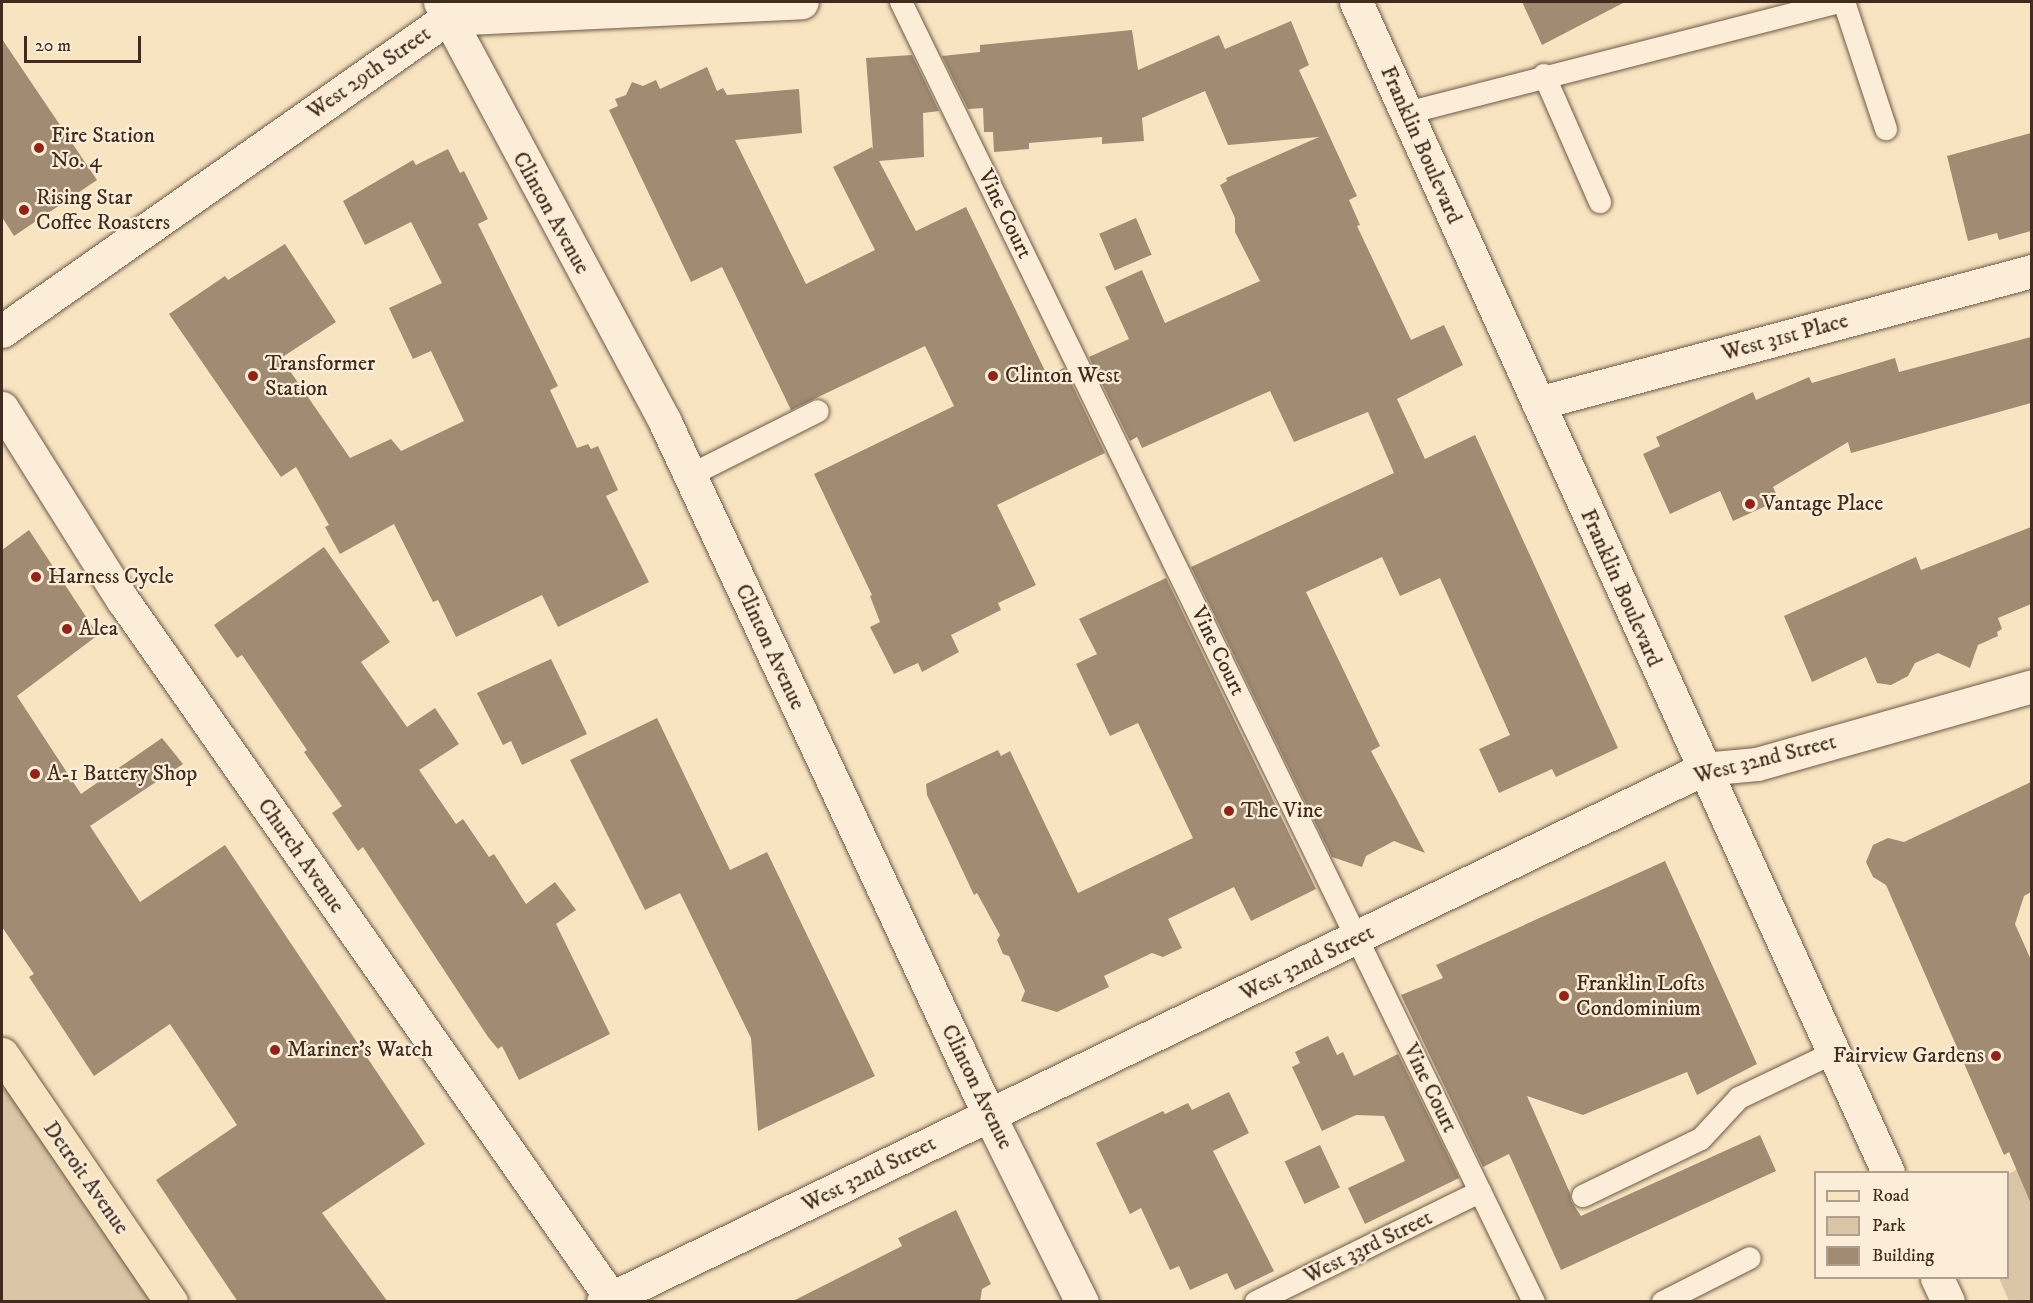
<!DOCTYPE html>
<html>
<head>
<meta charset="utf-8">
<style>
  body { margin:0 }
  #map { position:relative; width:2033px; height:1303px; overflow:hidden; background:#f9e4c2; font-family:"IM FELL DW Pica",serif }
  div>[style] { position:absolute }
  .green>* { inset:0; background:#dac5a6 }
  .building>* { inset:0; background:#a18b73; transform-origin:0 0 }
  .roads { filter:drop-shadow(0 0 2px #6f5947) drop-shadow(0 0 2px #6f5947) }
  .lane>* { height:22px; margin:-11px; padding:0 11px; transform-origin:11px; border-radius:11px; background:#fbedd7 }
  .street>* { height:33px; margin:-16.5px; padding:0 16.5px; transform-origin:16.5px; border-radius:16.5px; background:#fbedd7 }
  .secondary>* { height:33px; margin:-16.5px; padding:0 16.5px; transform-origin:16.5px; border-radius:16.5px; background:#fbedd7 }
  .primary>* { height:33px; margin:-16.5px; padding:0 16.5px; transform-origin:16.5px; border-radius:16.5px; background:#f9e4c2 }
  .dots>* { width:16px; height:16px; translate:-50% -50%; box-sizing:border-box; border:3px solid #fbedd7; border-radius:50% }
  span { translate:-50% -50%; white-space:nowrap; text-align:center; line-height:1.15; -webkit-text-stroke:4.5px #fbedd7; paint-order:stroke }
  .street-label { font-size:22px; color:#412b1e }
  .poi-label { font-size:22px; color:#412b1e }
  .left { translate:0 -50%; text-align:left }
  .right { translate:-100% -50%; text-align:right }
  .frame { position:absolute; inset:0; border:3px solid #412b1e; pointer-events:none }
  .legend { position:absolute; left:1814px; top:1171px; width:195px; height:108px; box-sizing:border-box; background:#fbedd7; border:2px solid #b19f8d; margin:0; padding:8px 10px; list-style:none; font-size:18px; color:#412b1e }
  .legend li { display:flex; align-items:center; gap:12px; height:30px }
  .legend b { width:30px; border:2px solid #b19f8d }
  .scale { position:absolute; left:24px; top:36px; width:117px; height:27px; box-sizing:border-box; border:3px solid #412b1e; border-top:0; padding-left:8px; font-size:18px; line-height:21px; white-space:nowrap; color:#412b1e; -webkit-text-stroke:4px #fbedd7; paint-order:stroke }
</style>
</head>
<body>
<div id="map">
  <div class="green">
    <i style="clip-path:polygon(2px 1054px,171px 1301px,2px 1301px)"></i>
    <i style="clip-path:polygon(2031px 1163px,2031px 1301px,2009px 1301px,1999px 1278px,2008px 1278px,2008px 1174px)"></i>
  </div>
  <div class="building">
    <i style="clip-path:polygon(1522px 2px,1625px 2px,1542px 45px)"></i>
    <i style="clip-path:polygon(1291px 21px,1309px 65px,1299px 70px,1357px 196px,1349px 200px,1360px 225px,1357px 226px,1411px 340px,1444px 325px,1463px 365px,1397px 399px,1425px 459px,1475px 435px,1618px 748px,1556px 777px,1552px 769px,1499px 793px,1479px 749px,1510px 735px,1440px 578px,1400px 596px,1382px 557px,1306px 592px,1380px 746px,1371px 751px,1425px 853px,1394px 841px,1366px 856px,1362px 867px,1332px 857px,1191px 567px,1394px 473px,1368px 412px,1294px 442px,1270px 391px,1142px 448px,1137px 437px,1130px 441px,1089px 357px,1129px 339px,1105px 287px,1142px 270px,1165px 323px,1260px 281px,1235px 232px,1235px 218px,1220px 185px,1227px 181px,1226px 178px,1319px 137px,1228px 145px,1205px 91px,1142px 118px,1144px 141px,1102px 144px,1102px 137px,1029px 143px,1029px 149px,994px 152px,993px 132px,984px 132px,983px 108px,968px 109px,942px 56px,980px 52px,980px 45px,1132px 30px,1138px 70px,1219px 35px,1225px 49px)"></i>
    <i style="clip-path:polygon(2px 39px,97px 180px,14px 236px,2px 217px)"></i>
    <i style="clip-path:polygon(912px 55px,939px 111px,923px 113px,924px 157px,879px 161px,916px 231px,966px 207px,1047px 375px,1064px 368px,1105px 453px,997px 505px,1036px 585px,998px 603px,1001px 610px,951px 635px,959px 652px,922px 672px,918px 663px,894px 674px,870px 627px,880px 622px,870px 596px,872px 595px,814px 474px,954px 406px,925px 346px,791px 410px,722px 267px,691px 282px,609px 110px,618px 106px,615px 99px,626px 95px,632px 82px,643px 86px,656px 80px,660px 89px,707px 67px,717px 91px,723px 88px,727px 95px,799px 89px,802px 133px,735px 140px,806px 284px,875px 250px,833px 167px,872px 147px,873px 150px,866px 58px)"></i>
    <i style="clip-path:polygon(2031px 133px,2031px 231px,1999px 240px,1997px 233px,1968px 241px,1947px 156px)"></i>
    <i style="clip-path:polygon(448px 149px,460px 173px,464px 171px,488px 219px,478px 224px,558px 386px,550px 390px,577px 448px,588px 444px,591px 449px,598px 446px,618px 490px,606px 496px,649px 582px,558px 627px,542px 595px,456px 637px,438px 600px,433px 602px,394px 524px,340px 554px,325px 527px,329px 525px,296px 467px,281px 477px,169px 314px,225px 276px,228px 280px,285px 244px,336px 322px,281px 358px,350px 458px,391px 439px,401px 451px,464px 421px,431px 351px,413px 359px,389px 308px,442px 283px,411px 222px,365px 245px,343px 201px,413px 160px,416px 165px)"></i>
    <i style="left:1136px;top:218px;width:40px;height:40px;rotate:67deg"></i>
    <i style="clip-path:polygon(2031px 337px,2031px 403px,1851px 453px,1848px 442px,1773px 487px,1779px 500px,1733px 521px,1720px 491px,1670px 514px,1643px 454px,1660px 446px,1656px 437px,1753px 392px,1756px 400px,1809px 377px,1812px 383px,1895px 358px,1899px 372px)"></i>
    <i style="clip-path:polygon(2031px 527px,2031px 604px,1998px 618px,2002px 629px,1997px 632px,1998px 636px,1978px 645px,1970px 668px,1938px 653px,1915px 663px,1908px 676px,1891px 685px,1877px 683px,1866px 657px,1812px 682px,1784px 616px,1916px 557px,1921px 570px)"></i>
    <i style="clip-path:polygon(29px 530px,98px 635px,17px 696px,81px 794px,162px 738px,183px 764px,90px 826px,140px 902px,225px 845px,425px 1144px,322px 1213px,388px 1302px,238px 1302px,156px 1180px,237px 1125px,170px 1024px,94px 1076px,29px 977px,34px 974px,2px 927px,2px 550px)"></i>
    <i style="clip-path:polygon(324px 547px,390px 642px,361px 662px,407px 727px,435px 708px,459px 744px,419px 770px,456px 824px,463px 819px,489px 857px,494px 854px,526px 904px,555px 882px,576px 910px,556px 924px,610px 1034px,519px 1080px,502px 1046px,498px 1049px,488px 1037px,363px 847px,358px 851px,332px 813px,342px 806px,304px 752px,307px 750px,242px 655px,237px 658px,214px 625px)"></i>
    <i style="clip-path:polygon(1166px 578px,1316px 889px,1251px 921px,1234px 887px,1168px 919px,1182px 948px,1163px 957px,1152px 953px,1104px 976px,1109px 987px,1057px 1012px,1021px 1001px,1025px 991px,1009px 956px,1003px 954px,997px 940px,1000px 935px,977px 893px,974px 895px,927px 795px,926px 784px,998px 750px,1001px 756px,1010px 751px,1078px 893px,1193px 838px,1138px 723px,1110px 736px,1076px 664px,1097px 654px,1079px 619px)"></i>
    <i style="clip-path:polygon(551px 659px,587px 734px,522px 765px,511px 741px,503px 745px,477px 693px)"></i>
    <i style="clip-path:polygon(657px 718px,730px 870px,767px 852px,875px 1076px,758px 1131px,751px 1038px,680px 893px,645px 910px,570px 760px)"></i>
    <i style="clip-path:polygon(2031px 782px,2031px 892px,2024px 896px,2015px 924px,2031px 960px,2031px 1204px,2009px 1152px,2004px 1155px,1886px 885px,1873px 877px,1866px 862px,1873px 845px,1888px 838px,1904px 842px)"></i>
    <i style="clip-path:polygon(1665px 861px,1757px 1064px,1697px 1095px,1687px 1072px,1583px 1115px,1527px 1096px,1570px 1193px,1571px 1201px,1581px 1216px,1760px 1135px,1776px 1171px,1561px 1270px,1509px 1154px,1483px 1167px,1401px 995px,1443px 978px,1436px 965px)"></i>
    <i style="clip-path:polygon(1328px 1036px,1337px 1055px,1343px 1052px,1354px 1076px,1398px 1054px,1459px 1178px,1365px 1224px,1348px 1188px,1405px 1161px,1384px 1116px,1356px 1115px,1322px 1131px,1292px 1067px,1300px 1063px,1295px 1052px)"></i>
    <i style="clip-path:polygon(1229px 1092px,1249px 1133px,1213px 1151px,1274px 1271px,1235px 1290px,1227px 1273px,1190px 1290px,1179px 1266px,1170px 1270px,1141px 1208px,1130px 1214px,1096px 1143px,1163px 1111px,1165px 1114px,1188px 1103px,1192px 1110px)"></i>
    <i style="left:1320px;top:1145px;width:47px;height:39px;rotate:65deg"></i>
    <i style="clip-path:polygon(956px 1210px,991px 1284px,982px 1289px,980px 1302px,791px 1302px,902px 1246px,898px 1238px)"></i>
  </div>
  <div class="roads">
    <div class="lane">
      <i style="left:901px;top:2px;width:1446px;rotate:64.04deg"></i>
      <i style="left:1844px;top:2px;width:134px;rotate:71.7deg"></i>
      <i style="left:1544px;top:75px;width:139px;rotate:66.2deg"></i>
      <i style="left:1407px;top:113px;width:446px;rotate:-14.4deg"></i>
      <i style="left:689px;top:476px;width:144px;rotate:-26.7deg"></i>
      <i style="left:1583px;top:1196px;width:131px;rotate:-25.8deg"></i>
      <i style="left:1701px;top:1139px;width:56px;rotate:-47.2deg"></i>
      <i style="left:1739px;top:1098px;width:104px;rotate:-25.6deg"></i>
      <i style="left:1256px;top:1302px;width:250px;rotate:-26.2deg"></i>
      <i style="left:1663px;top:1302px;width:97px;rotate:-26.8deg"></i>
    </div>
    <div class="street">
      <i style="left:440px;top:2px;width:476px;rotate:61.8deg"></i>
      <i style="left:665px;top:422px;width:765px;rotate:64.94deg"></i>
      <i style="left:989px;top:1115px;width:209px;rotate:63.6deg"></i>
      <i style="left:2px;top:331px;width:543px;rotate:-35.1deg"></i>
      <i style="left:446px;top:19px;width:356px;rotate:-2.7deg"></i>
      <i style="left:1538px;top:403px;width:511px;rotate:-14.96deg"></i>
      <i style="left:2px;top:408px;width:226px;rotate:57.9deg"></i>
      <i style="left:122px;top:599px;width:853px;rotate:55.02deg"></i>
      <i style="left:603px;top:1302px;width:1222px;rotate:-25.85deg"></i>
      <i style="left:1703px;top:769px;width:54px;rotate:-5.3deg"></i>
      <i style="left:1757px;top:764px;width:286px;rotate:-15.8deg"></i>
    </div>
    <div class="secondary">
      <i style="left:1356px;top:2px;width:1285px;rotate:65.55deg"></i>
      <i style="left:1937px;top:1278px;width:26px;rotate:65deg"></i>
    </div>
    <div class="primary">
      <i style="left:2px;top:1054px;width:300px;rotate:55.7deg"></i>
    </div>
  </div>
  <div class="dots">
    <i style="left:39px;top:148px;background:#8f2418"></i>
    <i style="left:24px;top:210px;background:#8f2418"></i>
    <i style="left:253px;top:376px;background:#8f2418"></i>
    <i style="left:993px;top:376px;background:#8f2418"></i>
    <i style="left:1750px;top:504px;background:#8f2418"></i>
    <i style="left:36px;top:577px;background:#8f2418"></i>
    <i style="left:67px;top:629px;background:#8f2418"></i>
    <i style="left:35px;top:774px;background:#8f2418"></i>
    <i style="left:1229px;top:811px;background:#8f2418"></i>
    <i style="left:1564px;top:996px;background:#8f2418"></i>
    <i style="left:275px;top:1050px;background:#8f2418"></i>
    <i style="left:1996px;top:1056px;background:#8f2418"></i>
  </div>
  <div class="street-label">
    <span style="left:369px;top:73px;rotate:-35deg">West 29th Street</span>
    <span style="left:1421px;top:145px;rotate:66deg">Franklin Boulevard</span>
    <span style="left:551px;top:213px;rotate:61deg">Clinton Avenue</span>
    <span style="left:1005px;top:214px;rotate:64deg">Vine Court</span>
    <span style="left:1785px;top:337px;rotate:-15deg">West 31st Place</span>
    <span style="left:1621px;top:588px;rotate:66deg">Franklin Boulevard</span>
    <span style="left:770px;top:647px;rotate:65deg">Clinton Avenue</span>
    <span style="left:1218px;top:651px;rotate:64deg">Vine Court</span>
    <span style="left:1765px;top:759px;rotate:-14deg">West 32nd Street</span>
    <span style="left:301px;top:856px;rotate:55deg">Church Avenue</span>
    <span style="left:1307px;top:963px;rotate:-26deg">West 32nd Street</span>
    <span style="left:977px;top:1087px;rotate:64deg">Clinton Avenue</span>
    <span style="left:1430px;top:1088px;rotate:64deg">Vine Court</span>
    <span style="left:869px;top:1174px;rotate:-26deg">West 32nd Street</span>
    <span style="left:86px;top:1178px;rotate:55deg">Detroit Avenue</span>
    <span style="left:1368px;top:1247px;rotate:-26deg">West 33rd Street</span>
  </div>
  <div class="poi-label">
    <span class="left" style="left:51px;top:148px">Fire Station<br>No. 4</span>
    <span class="left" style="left:36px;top:210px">Rising Star<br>Coffee Roasters</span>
    <span class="left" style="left:265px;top:376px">Transformer<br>Station</span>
    <span class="left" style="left:1005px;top:376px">Clinton West</span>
    <span class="left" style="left:1762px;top:504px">Vantage Place</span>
    <span class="left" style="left:48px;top:577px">Harness Cycle</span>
    <span class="left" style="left:79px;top:629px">Alea</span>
    <span class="left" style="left:47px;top:774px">A-1 Battery Shop</span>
    <span class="left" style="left:1241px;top:811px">The Vine</span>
    <span class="left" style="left:1576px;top:996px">Franklin Lofts<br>Condominium</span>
    <span class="left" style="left:287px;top:1050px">Mariner's Watch</span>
    <span class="right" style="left:1984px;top:1056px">Fairview Gardens</span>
  </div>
  <div class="frame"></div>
  <ul class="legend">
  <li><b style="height:8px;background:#f9e4c2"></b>Road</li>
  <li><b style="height:16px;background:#dac5a6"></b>Park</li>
  <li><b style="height:16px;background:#a18b73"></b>Building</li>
  </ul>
  <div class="scale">20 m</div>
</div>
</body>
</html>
